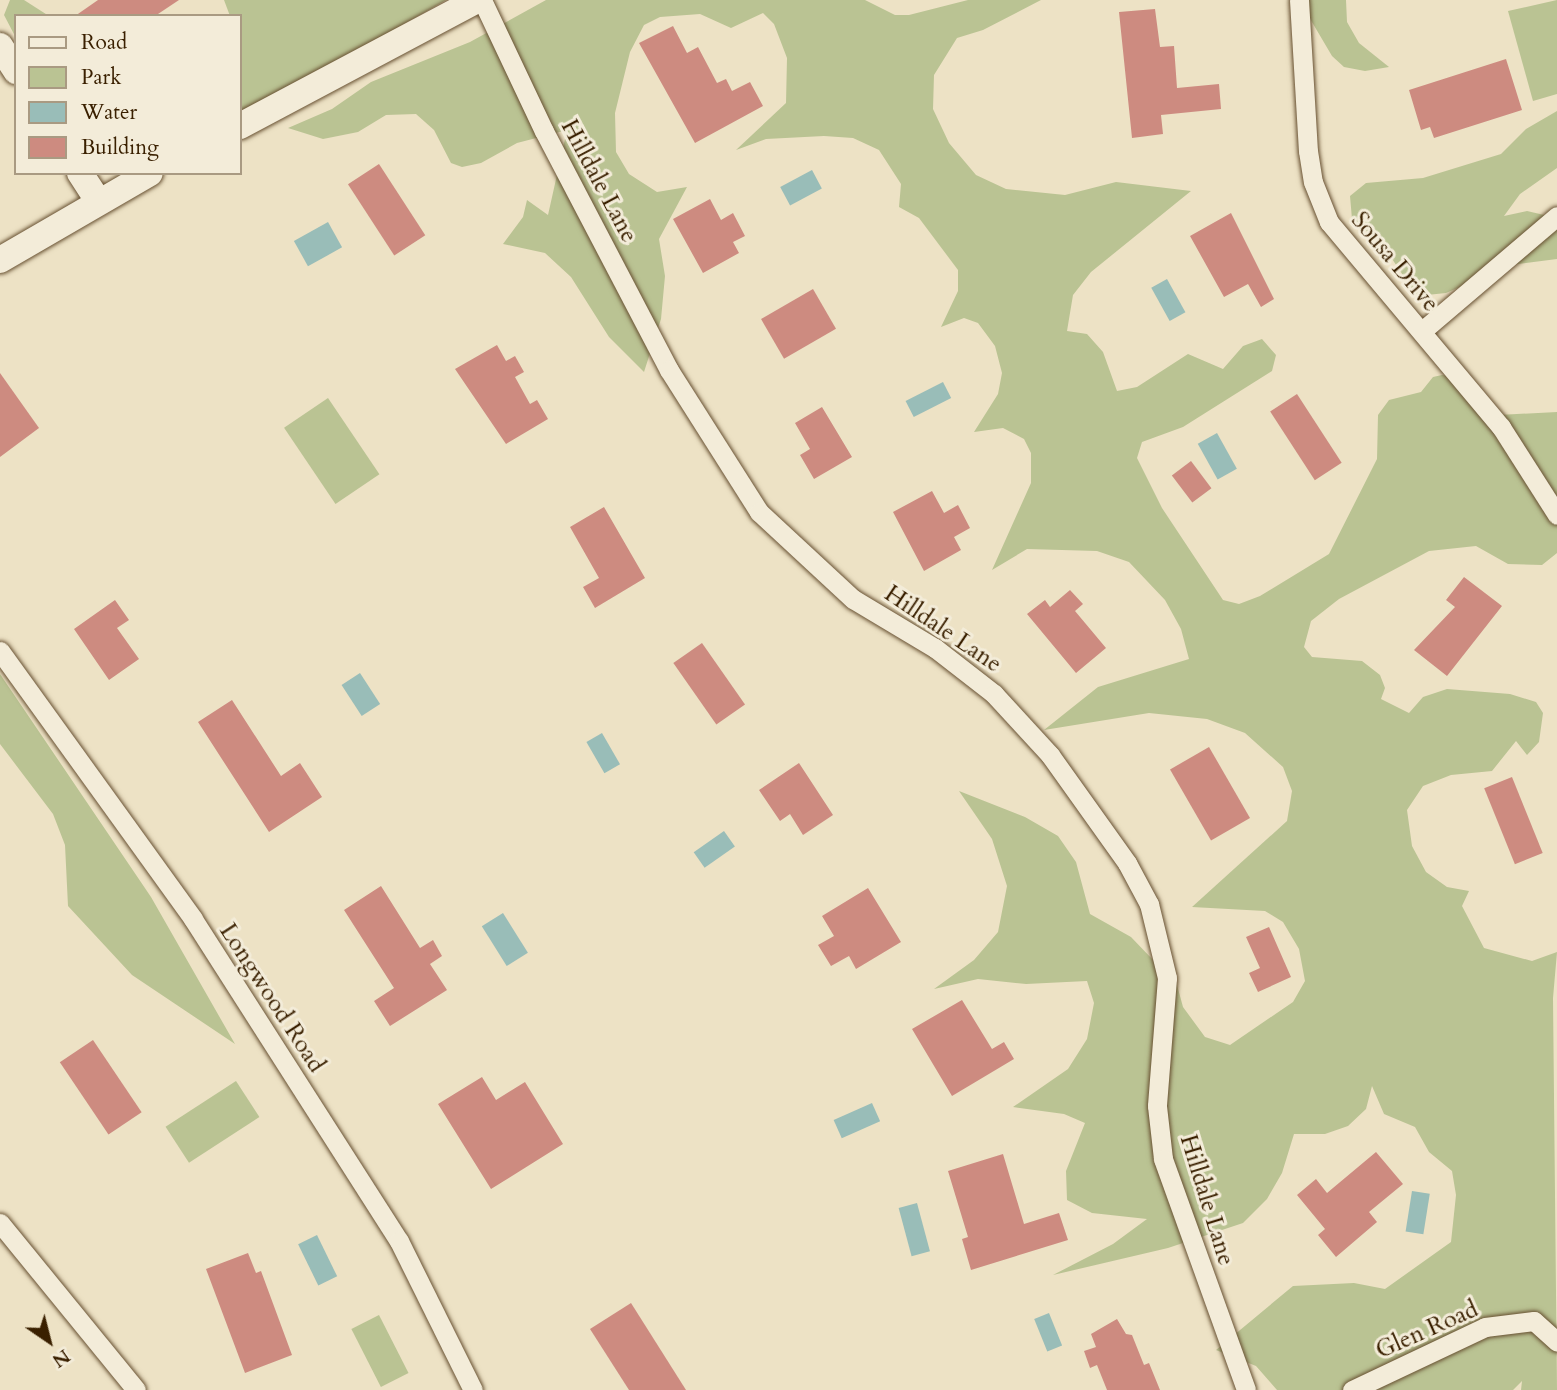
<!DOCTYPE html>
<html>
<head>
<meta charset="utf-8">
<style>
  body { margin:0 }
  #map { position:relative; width:1557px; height:1390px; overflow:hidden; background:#ede2c5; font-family:Cardo,serif }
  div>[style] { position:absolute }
  .green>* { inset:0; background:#bac393; transform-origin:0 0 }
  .water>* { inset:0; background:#99bdb8; transform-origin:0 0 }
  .building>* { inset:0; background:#cd8b80; transform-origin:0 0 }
  .roads { filter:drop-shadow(0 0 2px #675031) drop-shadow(0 0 2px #675031) }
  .street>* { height:19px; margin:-9.5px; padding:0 9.5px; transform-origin:9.5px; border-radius:9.5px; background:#f3ecd9 }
  .secondary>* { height:26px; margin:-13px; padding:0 13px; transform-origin:13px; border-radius:13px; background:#f3ecd9 }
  span { translate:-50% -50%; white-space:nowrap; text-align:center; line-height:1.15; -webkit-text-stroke:6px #f3ecd9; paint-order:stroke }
  .street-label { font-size:24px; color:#3a2000 }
  .legend { position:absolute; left:14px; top:14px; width:228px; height:161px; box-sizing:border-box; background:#f3ecd9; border:2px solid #a99a82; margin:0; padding:9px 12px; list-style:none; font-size:21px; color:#3a2000 }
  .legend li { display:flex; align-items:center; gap:14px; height:35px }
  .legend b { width:35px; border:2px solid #a99a82 }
  .north { position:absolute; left:14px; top:1306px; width:70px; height:70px; -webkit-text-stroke:5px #f3ecd9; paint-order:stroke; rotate:145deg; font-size:19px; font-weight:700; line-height:28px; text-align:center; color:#3a2000 }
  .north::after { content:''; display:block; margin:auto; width:24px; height:32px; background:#3a2000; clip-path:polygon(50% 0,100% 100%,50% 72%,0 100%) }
</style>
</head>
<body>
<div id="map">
  <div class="green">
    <i style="clip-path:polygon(10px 0,24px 0,49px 16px,16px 16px,16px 38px,4px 15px)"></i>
    <i style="clip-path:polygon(224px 0,446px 0,240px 118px,240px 16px,230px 16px)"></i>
    <i style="clip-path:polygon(546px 0,865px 0,895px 15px,909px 15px,968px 0,1041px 0,983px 30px,957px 38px,934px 75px,933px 109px,949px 143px,976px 175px,1006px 189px,1065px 195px,1116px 182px,1191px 191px,1091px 272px,1073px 295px,1067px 331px,1087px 334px,1103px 352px,1117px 391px,1137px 387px,1188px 354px,1223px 369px,1243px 346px,1262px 339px,1276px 355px,1272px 371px,1183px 427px,1142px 442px,1137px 458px,1162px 508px,1223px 600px,1239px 604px,1260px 596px,1329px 554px,1377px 459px,1378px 415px,1389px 400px,1421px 392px,1433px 377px,1442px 375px,1451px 376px,1480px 416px,1557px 412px,1557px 553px,1542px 565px,1508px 564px,1476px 546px,1429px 551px,1339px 599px,1311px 621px,1304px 647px,1312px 657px,1362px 661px,1380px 675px,1385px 688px,1381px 699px,1409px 713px,1423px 697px,1447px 689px,1510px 694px,1536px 702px,1543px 713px,1539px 742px,1527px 755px,1516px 741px,1492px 771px,1451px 775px,1423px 786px,1407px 810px,1412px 846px,1426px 872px,1447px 887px,1469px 891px,1462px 906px,1484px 948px,1532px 961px,1557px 952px,1553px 998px,1557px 1390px,1521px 1390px,1522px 1381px,1513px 1390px,1277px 1390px,1256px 1366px,1216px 1350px,1293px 1286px,1354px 1283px,1385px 1289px,1451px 1242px,1456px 1195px,1452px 1171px,1429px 1152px,1415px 1127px,1384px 1114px,1372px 1086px,1366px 1109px,1348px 1126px,1325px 1134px,1294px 1134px,1282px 1173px,1267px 1199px,1243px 1223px,1168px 1248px,1053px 1275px,1113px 1244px,1147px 1219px,1092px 1213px,1067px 1200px,1066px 1171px,1085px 1123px,1064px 1114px,1013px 1107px,1068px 1069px,1087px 1039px,1094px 1003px,1087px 981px,1026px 984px,978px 979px,934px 989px,974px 960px,998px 932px,1007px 886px,992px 839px,959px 791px,1025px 817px,1058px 836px,1076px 862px,1090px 914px,1131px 937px,1177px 985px,1183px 1007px,1205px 1037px,1230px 1045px,1293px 1002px,1305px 981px,1299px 949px,1283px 922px,1265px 911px,1192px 907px,1287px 821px,1292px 791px,1283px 767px,1245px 733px,1207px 719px,1149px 713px,1044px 730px,1098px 687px,1189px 659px,1181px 629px,1165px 600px,1129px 562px,1097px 551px,1027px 549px,992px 570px,1031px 483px,1031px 453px,1024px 439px,1003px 428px,974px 432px,998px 394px,1002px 373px,995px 346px,978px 323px,964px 318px,941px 327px,958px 291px,958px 270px,919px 218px,899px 207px,901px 184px,879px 150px,853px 138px,824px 136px,766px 139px,736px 150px,786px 103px,787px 58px,774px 24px,763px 13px,731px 28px,700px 14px,660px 17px,644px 25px,630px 52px,615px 113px,616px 152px,629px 174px,657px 192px,687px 187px,659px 239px,665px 276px,661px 319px,644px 372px,609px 337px,571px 277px,545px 253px,503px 244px,523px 217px,527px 200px,548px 215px,567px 130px,517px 143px,481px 163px,462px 167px,451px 163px,434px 130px,416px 114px,386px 115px,358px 132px,323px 139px,288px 128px,332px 109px,371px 82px,470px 42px)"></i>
    <i style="clip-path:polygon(1291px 0,1346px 0,1347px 22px,1359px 43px,1389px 67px,1365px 71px,1344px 67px,1332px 56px,1309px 17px)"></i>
    <i style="clip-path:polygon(1557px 0,1557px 94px,1533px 101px,1508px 11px)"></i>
    <i style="clip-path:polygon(1557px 111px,1557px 168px,1520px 194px,1504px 216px,1527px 211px,1557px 218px,1557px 259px,1511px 265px,1446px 293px,1417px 296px,1382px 244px,1352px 219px,1350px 196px,1366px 183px,1423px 178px,1501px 154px,1526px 129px)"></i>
    <i style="left:328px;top:398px;width:92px;height:53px;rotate:56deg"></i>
    <i style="clip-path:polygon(0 674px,151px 897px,235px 1044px,132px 975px,68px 906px,65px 845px,53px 814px,0 744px)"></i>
    <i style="left:236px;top:1081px;width:43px;height:84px;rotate:57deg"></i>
    <i style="left:379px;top:1315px;width:65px;height:31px;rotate:63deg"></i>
  </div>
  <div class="water">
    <i style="left:812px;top:170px;width:21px;height:36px;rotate:62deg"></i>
    <i style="left:328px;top:222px;width:29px;height:39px;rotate:61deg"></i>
    <i style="left:1167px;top:279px;width:38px;height:18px;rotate:61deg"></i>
    <i style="left:943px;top:382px;width:18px;height:42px;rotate:63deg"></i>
    <i style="left:1217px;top:433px;width:41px;height:22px;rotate:61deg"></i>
    <i style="left:360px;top:673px;width:37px;height:22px;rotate:57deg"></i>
    <i style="left:602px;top:733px;width:36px;height:18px;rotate:60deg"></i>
    <i style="left:724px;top:831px;width:19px;height:37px;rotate:55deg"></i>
    <i style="left:503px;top:913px;width:47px;height:25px;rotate:58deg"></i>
    <i style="left:872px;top:1103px;width:20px;height:42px;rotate:66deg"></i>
    <i style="left:1412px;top:1191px;width:18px;height:41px;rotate:9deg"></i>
    <i style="left:917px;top:1203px;width:50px;height:19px;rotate:75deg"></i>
    <i style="left:317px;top:1235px;width:46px;height:21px;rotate:64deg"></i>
    <i style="left:1049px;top:1313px;width:35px;height:16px;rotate:68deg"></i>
  </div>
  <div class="building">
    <i style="clip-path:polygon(98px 0,179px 0,155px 16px,75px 16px)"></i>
    <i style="clip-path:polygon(1155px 9px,1160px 47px,1174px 46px,1177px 88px,1219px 84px,1221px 109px,1161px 115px,1163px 134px,1132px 138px,1119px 12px)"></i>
    <i style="clip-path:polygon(673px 26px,687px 53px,698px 47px,717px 83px,726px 79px,732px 91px,750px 82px,763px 106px,695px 143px,639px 43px)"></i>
    <i style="clip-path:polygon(1506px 59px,1522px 110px,1434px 138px,1430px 127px,1421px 130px,1409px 90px)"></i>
    <i style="left:379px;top:164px;width:85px;height:37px;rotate:57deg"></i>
    <i style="clip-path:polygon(710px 199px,721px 220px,733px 213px,745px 236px,733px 242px,739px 253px,703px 273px,673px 219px)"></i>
    <i style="clip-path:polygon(1231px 213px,1274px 299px,1261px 307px,1248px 284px,1224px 297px,1190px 236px)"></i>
    <i style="left:813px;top:289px;width:46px;height:60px;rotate:60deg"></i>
    <i style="clip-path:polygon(497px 345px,506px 361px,515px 356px,524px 372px,515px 377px,530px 404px,537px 400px,548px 419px,506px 444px,455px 369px)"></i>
    <i style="clip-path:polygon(0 373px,39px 428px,0 457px)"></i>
    <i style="left:1297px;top:394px;width:82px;height:32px;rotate:57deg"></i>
    <i style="clip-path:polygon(822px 407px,852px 457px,814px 479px,800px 455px,810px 449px,795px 423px)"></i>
    <i style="left:1191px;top:461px;width:34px;height:24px;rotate:53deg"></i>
    <i style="clip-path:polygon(932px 491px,944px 513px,958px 505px,970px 528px,954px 537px,961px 550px,924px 571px,893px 512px)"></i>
    <i style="clip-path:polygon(604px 507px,645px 578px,595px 608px,583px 587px,599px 578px,570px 527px)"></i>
    <i style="clip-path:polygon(1464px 577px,1502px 606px,1447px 676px,1414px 650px,1455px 607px,1446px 600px)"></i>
    <i style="clip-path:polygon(1070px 590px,1083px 604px,1075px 611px,1106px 648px,1076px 673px,1027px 614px,1045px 600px,1050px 607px)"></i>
    <i style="clip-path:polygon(115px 600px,129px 620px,117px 628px,139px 659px,109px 680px,74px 629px)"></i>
    <i style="left:702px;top:643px;width:75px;height:35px;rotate:55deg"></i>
    <i style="clip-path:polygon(232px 700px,281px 776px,300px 763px,322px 797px,269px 832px,198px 722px)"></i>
    <i style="left:1209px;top:747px;width:82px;height:45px;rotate:60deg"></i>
    <i style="clip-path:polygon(799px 763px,833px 815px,803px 835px,790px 814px,780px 821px,759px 790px)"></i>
    <i style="left:1512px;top:777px;width:82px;height:30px;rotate:68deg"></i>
    <i style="clip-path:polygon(381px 886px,420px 948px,433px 940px,442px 956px,430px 964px,447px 990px,390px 1026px,374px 1001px,394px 988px,344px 910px)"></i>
    <i style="clip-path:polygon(868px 888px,901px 942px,856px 969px,849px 956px,831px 966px,818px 945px,834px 936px,822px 916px)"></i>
    <i style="clip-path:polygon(1269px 927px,1291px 977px,1258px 992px,1249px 973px,1260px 968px,1246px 937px)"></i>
    <i style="clip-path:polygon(962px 1000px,992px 1049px,1004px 1042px,1014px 1059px,952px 1096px,912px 1029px)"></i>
    <i style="left:93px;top:1040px;width:87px;height:40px;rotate:56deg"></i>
    <i style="clip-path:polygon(482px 1077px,496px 1100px,525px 1082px,563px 1144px,491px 1189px,438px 1104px)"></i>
    <i style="clip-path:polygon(1376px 1152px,1403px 1184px,1369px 1212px,1377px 1222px,1336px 1257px,1318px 1235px,1325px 1229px,1297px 1195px,1316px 1179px,1327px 1193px)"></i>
    <i style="clip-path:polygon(1003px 1154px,1024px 1224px,1059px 1213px,1068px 1240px,971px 1270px,962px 1239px,968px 1237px,948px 1171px)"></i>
    <i style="clip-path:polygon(248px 1253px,256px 1273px,261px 1271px,292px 1355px,245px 1373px,206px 1269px)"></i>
    <i style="clip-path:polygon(631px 1303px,686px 1390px,629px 1390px,590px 1329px)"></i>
    <i style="clip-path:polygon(1117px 1319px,1126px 1334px,1132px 1335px,1144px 1365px,1149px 1363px,1160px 1390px,1107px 1390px,1097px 1365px,1090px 1368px,1084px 1351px,1096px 1347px,1091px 1334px)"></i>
  </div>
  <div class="roads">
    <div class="street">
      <i style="left:482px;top:0;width:145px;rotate:64.7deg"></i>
      <i style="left:544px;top:131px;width:270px;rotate:62.4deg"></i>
      <i style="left:669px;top:370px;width:168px;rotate:57.6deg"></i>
      <i style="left:759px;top:512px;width:128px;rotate:42.8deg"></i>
      <i style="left:853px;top:599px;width:96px;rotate:30.9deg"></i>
      <i style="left:935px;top:648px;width:75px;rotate:37.9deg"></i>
      <i style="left:994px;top:694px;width:83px;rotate:47.4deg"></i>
      <i style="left:1050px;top:755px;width:133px;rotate:54.5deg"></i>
      <i style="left:1127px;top:863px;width:47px;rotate:61.8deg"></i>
      <i style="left:1149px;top:904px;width:76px;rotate:76.3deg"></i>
      <i style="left:1167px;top:978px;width:128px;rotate:94.5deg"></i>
      <i style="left:1157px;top:1106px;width:53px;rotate:83.5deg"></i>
      <i style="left:1163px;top:1159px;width:245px;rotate:70.2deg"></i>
      <i style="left:1299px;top:0;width:151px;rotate:86.6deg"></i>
      <i style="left:1308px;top:151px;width:31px;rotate:81deg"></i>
      <i style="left:1313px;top:182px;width:43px;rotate:68.2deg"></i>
      <i style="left:1329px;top:222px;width:268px;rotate:50deg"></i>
      <i style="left:1501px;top:427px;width:104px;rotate:57.5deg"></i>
      <i style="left:1422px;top:331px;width:177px;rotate:-40.4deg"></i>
      <i style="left:0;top:651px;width:330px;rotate:54.2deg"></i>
      <i style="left:193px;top:919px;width:382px;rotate:57.4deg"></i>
      <i style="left:399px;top:1241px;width:166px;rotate:63.6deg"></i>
      <i style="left:0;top:1223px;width:215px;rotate:50.8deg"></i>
      <i style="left:1352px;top:1390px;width:147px;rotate:-25.3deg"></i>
      <i style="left:1485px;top:1327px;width:49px;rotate:-7deg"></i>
      <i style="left:1534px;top:1321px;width:31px;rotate:42deg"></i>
    </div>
    <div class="secondary">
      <i style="left:0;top:46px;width:30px;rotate:57deg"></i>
      <i style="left:240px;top:126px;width:268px;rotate:-28deg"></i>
      <i style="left:80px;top:173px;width:33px;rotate:57deg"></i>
      <i style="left:0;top:260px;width:173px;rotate:-30.1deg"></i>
    </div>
  </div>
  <div class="street-label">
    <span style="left:599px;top:181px;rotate:62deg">Hilldale Lane</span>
    <span style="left:1395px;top:262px;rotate:50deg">Sousa Drive</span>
    <span style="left:943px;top:629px;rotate:34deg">Hilldale Lane</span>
    <span style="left:272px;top:998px;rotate:57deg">Longwood Road</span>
    <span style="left:1207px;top:1200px;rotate:73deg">Hilldale Lane</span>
    <span style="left:1427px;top:1330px;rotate:-24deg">Glen Road</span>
  </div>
  <ul class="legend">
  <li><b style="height:9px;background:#f3ecd9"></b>Road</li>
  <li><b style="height:19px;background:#bac393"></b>Park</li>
  <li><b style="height:19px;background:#99bdb8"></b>Water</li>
  <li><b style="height:19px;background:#cd8b80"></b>Building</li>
  </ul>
  <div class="north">N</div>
</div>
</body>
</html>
